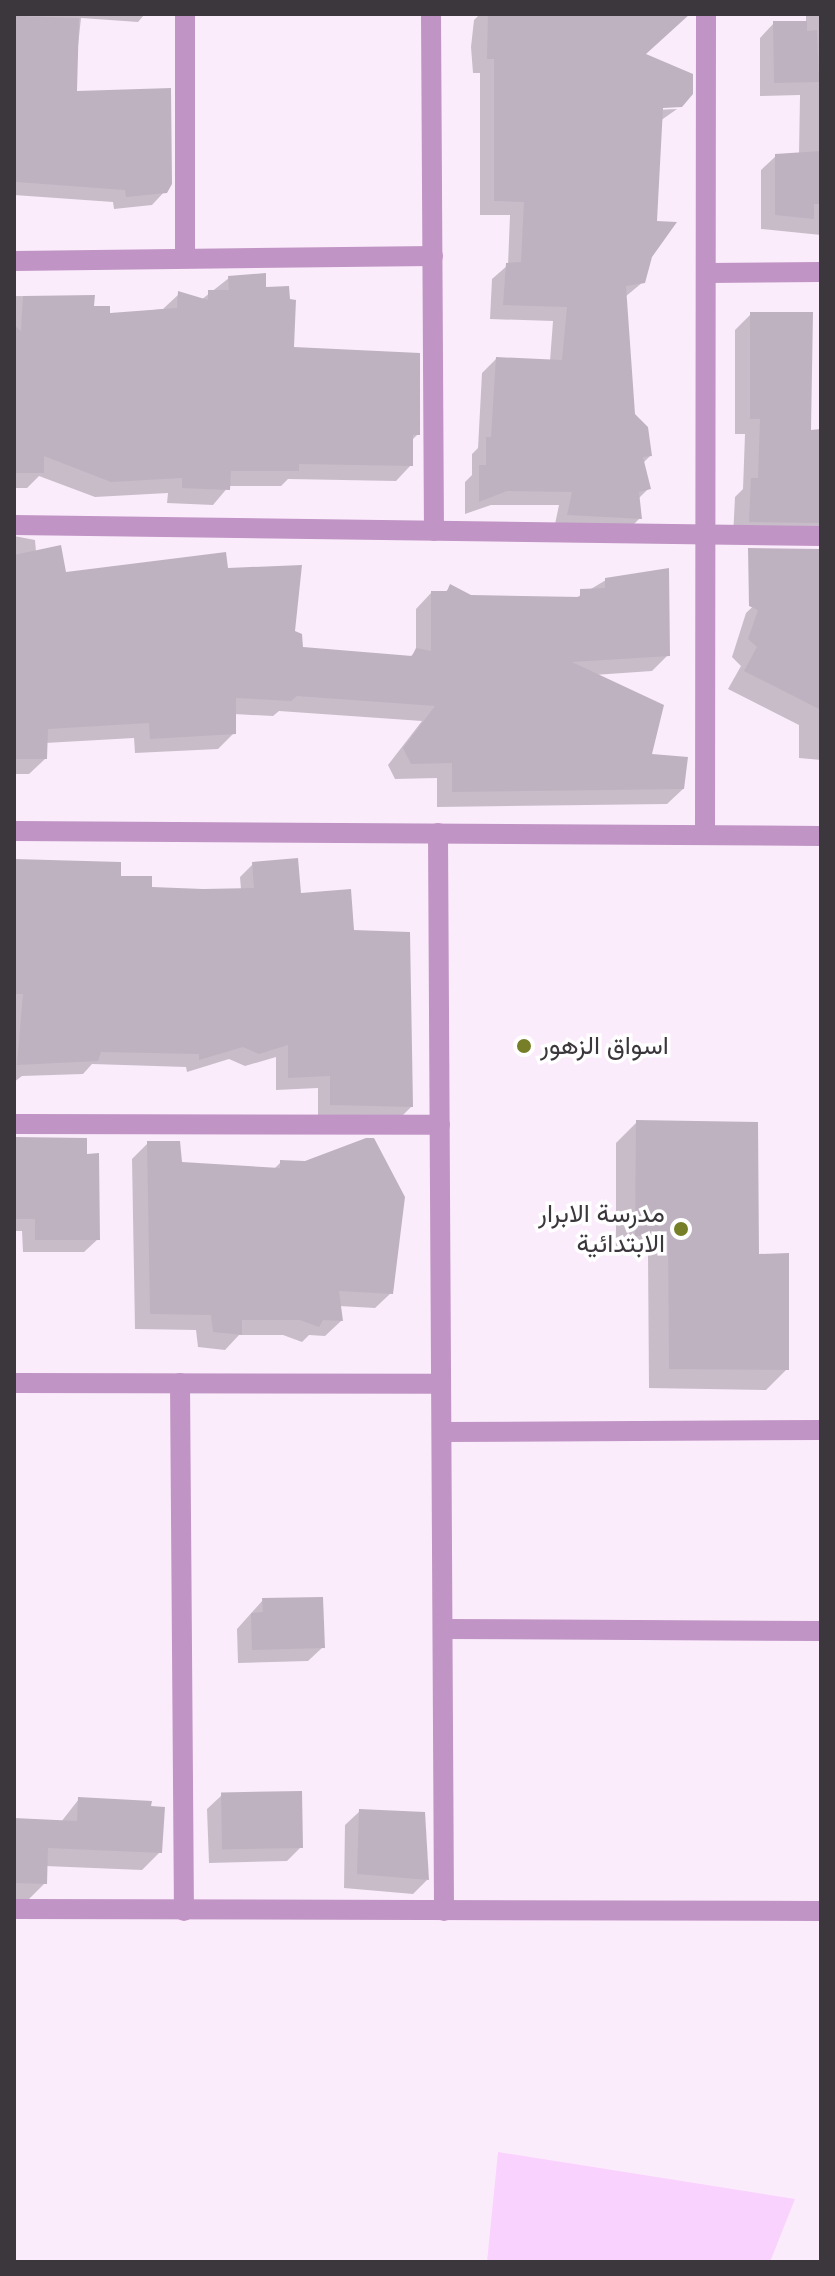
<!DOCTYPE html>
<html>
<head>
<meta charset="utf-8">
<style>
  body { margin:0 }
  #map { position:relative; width:835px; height:2276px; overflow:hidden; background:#fbecfc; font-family:"Nunito Sans",Vazirmatn,sans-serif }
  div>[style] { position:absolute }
  .green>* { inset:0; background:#fad2fe }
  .shadow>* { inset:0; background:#0003 }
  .building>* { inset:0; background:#bfb2c0; transform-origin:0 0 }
  .street>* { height:20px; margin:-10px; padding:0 10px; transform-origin:10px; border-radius:10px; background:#c094c4 }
  .dots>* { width:22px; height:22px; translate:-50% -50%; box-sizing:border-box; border:4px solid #fff; border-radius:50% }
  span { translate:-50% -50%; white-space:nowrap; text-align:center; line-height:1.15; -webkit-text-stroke:7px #fff; paint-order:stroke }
  .poi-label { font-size:26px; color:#3c373d }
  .left { translate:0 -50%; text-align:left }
  .right { translate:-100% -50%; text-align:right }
  .frame { position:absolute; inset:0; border:16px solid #3c373d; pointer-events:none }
</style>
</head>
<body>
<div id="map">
  <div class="green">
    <i style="clip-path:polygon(498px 2152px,795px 2199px,770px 2262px,487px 2262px)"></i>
  </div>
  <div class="shadow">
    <i style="clip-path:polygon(14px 14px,145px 14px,138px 22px,81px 18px,74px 84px,75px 93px,165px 191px,152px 205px,114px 209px,113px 202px,14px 195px)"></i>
    <i style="clip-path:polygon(480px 14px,683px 14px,644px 55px,653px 110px,677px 109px,660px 121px,650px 256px,643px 282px,625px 297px,633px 415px,650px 456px,643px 463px,648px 489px,638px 499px,640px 518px,625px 533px,554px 529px,559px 505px,491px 505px,465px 514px,465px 482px,472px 475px,472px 454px,478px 448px,482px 373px,496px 359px,550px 361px,553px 321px,490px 319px,492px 279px,508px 265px,510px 215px,480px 215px,480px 73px,473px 73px,471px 47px,474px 20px)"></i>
    <i style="clip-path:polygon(806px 14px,821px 14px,821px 235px,761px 229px,761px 170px,776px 156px,799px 154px,800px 95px,760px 96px,760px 38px,774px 23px,806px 23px)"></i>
    <i style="clip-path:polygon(229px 278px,265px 290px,291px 349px,418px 434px,411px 441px,411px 465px,396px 481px,288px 479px,281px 486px,229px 486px,213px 505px,167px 503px,168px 493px,95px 497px,39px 476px,27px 488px,15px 488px,14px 512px,14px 296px,93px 297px,92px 308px,108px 315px,163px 309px,179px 294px,201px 300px)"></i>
    <i style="clip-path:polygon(751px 314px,809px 432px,821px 431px,821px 529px,733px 537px,735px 497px,743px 489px,745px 434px,735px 434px,735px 330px)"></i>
    <i style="clip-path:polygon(14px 536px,35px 540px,36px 552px,64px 574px,226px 570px,293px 632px,301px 648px,409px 658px,416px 651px,416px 609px,431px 593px,444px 593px,451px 587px,470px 597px,574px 599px,606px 580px,668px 655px,652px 671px,594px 675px,649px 756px,683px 789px,667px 804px,437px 807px,437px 778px,395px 779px,388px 765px,422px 721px,279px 711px,273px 716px,234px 714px,234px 733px,218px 749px,135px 753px,134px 738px,45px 743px,45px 759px,29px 774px,14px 774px)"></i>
    <i style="clip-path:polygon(764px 596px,821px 643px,821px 760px,799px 758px,799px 725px,728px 689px,741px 666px,732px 657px,746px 613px)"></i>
    <i style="clip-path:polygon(14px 860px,150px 889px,241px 890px,240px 877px,253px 864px,352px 932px,411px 1107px,398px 1120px,318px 1118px,318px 1088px,276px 1090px,276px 1057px,245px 1066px,229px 1059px,187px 1072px,186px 1067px,92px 1064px,83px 1074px,22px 1076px,14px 1082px)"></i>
    <i style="clip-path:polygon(637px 1122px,757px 1256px,787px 1369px,766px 1390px,649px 1388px,648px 1255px,616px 1255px,616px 1143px)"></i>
    <i style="clip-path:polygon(14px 1139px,85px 1156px,98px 1239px,84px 1252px,23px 1252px,22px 1231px,14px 1231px)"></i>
    <i style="clip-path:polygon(148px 1143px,180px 1164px,274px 1169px,281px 1162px,391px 1293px,375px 1308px,339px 1306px,341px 1321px,325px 1336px,309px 1335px,302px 1342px,283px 1335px,239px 1335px,225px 1350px,198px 1347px,196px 1330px,135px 1329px,132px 1159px)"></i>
    <i style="clip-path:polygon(263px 1600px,323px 1647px,308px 1661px,238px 1663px,237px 1629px)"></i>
    <i style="clip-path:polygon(222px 1795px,301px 1847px,287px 1861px,209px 1863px,207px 1809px)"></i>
    <i style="clip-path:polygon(79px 1799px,160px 1852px,142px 1870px,45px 1866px,45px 1883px,27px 1901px,14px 1900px,14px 1820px,61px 1822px)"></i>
    <i style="clip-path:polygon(360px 1811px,427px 1880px,413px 1894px,344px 1888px,345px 1825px)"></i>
  </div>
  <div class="building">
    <i style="clip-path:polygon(488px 14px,690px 14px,646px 54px,693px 74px,693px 94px,682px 107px,663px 108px,657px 221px,677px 222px,652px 257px,645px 283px,626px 286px,635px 414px,648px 427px,652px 456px,643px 457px,651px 489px,639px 492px,642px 519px,567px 515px,572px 492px,507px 491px,479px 502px,479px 465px,486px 465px,486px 437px,491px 437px,496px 357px,562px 360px,567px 307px,503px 305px,506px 263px,521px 262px,524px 202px,494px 201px,494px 59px,487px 59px)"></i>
    <i style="clip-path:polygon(14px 16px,79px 18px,77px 91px,171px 88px,172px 184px,167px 193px,126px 197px,125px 190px,16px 182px)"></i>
    <i style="clip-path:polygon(773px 21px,807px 21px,807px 31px,817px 30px,819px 82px,774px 83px)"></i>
    <i style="clip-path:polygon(821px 151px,821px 204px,814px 204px,814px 219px,775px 215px,775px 154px)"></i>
    <i style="clip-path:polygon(266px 273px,266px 287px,289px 286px,290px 299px,296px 300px,294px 347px,420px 353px,420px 435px,413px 435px,413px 466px,299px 464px,299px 471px,231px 471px,230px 490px,182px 488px,182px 478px,111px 482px,44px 456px,44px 473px,14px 473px,14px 325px,21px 331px,23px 296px,95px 295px,94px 306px,110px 306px,110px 313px,177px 308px,178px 291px,208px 300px,208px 290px,229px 290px,228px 276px)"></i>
    <i style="clip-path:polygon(750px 312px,813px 312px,811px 430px,821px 429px,821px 523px,749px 522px,751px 478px,758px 478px,760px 419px,750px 419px)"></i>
    <i style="clip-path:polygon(61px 545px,66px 572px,226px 552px,228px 568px,302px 565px,295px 631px,302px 634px,303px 647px,412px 656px,416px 648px,431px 651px,431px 591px,447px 591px,450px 584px,471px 595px,580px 597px,580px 589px,605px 588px,605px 578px,669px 568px,670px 656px,572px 662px,664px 705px,652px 754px,688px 757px,684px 789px,452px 792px,452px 763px,411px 764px,403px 748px,435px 706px,297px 696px,291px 701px,236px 698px,236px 734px,150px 739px,149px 723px,48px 729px,47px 759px,14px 759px,14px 555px)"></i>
    <i style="clip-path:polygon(748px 548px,821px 549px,821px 710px,744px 671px,757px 647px,748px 639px,758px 610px,749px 606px)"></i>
    <i style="clip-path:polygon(298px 858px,301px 893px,351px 889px,354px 930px,410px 932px,413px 1107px,330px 1105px,330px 1076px,288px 1078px,288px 1045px,259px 1054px,243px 1047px,199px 1060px,199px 1054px,101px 1052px,98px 1061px,17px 1065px,23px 994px,14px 994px,14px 859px,121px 862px,121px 876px,152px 876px,152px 887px,203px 889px,254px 888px,252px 862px)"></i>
    <i style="clip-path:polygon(636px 1120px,758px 1122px,759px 1254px,789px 1253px,789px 1370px,669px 1369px,668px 1235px,635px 1236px)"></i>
    <i style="clip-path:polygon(14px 1137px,87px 1138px,87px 1154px,99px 1153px,100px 1240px,35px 1240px,35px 1219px,14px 1219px)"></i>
    <i style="clip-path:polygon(366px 1138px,374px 1138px,405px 1197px,393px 1294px,339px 1291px,343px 1321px,323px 1320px,319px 1327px,300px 1320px,242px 1320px,242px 1335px,213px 1332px,211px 1315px,150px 1314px,147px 1141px,180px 1141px,182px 1162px,280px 1168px,280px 1160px,305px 1161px)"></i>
    <i style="clip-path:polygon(323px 1597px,325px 1648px,252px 1650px,251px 1613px,263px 1612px,262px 1598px)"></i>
    <i style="left:302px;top:1791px;width:57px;height:81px;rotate:89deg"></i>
    <i style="clip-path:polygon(78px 1797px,152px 1801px,151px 1806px,165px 1807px,162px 1853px,48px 1848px,47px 1884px,14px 1883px,14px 1818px,77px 1821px)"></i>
    <i style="clip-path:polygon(359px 1809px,425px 1812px,429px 1880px,357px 1874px)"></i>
  </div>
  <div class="street">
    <i style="left:185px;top:14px;width:244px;rotate:90deg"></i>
    <i style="left:431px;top:14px;width:517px;rotate:89.67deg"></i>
    <i style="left:14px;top:261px;width:419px;rotate:-0.7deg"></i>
    <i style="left:707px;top:273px;width:114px;rotate:-0.5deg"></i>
    <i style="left:14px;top:525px;width:807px;rotate:0.78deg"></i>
    <i style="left:14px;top:831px;width:807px;rotate:0.35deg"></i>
    <i style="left:438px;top:833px;width:1078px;rotate:89.68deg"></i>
    <i style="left:705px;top:835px;width:821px;rotate:-89.93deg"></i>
    <i style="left:14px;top:1124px;width:426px;rotate:0.1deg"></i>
    <i style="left:14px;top:1383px;width:427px;rotate:0.1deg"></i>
    <i style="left:180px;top:1383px;width:528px;rotate:89.57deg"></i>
    <i style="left:442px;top:1432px;width:379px;rotate:-0.3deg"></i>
    <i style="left:443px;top:1629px;width:378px;rotate:0.3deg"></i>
    <i style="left:14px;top:1909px;width:807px;rotate:0.14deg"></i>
  </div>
  <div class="dots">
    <i style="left:524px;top:1046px;background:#777e28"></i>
    <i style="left:681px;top:1229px;background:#777e28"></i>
  </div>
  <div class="poi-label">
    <span class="left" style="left:540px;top:1046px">اسواق الزهور</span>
    <span class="right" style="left:665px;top:1229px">مدرسة الابرار<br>الابتدائية</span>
  </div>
  <div class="frame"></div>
</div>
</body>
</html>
